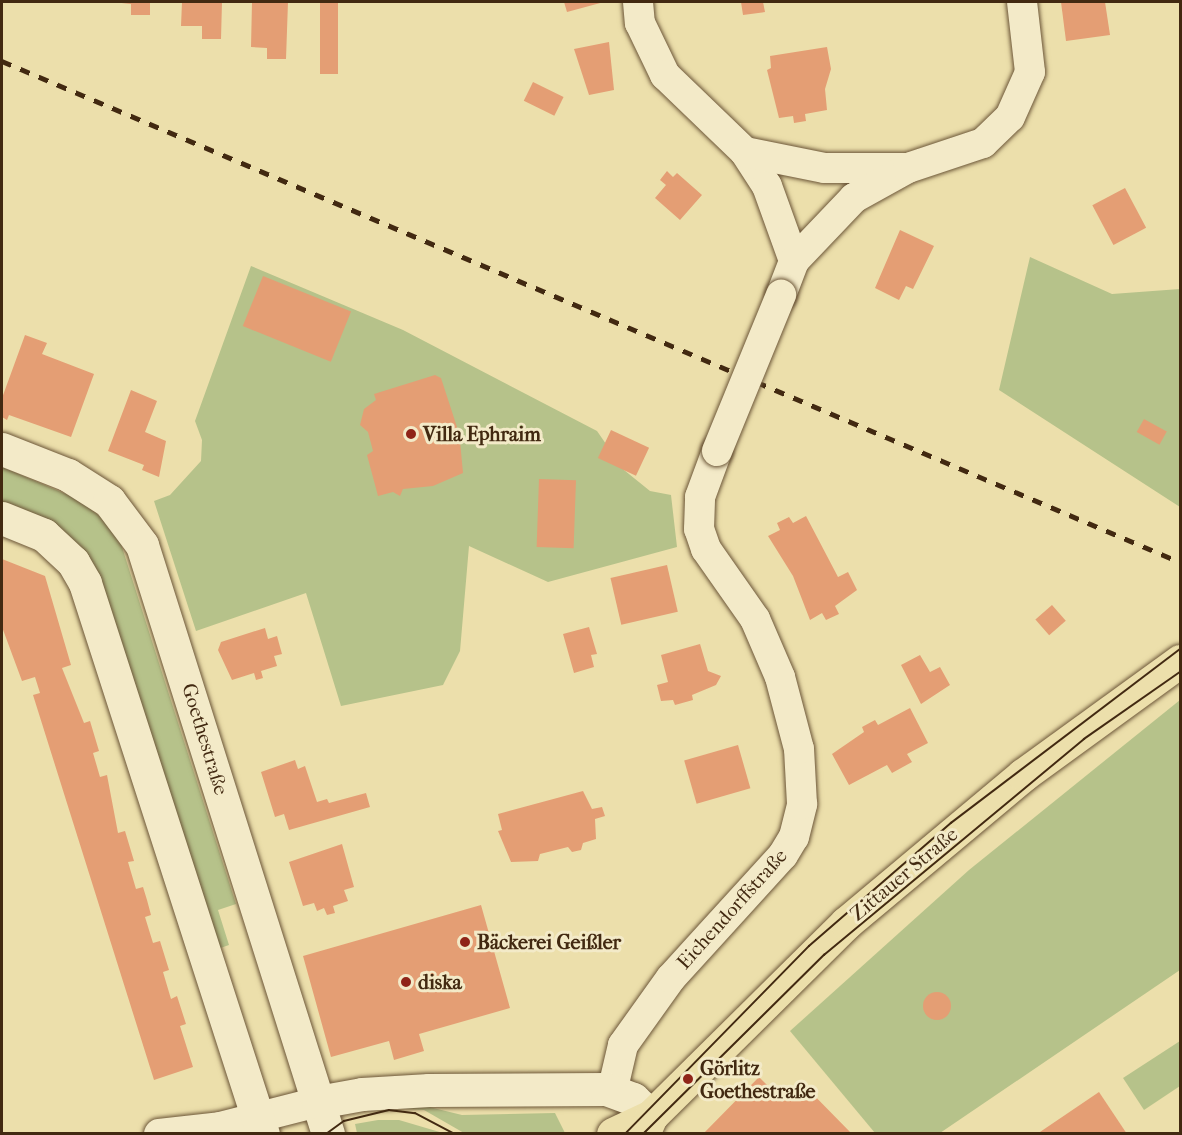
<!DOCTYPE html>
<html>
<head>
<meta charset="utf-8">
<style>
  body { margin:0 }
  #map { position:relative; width:1182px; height:1135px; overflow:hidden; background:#ecdfab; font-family:"IM FELL French Canon",serif }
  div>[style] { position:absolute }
  .green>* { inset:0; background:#b6c28a }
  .building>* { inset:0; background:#e49e74; transform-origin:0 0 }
  .round { border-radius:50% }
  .roads { filter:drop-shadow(0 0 2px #6c5638) drop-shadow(0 0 2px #6c5638) }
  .minor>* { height:30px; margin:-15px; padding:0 15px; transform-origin:15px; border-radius:15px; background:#f3eac8 }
  .tertiary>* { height:33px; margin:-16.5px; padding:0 16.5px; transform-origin:16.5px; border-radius:16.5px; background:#f3eac8 }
  .primary>* { height:33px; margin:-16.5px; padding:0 16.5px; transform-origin:16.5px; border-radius:16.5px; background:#ecdfab }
  .tram>* { height:1.5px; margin:-0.75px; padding:0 0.75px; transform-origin:0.75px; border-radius:0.75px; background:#422911 }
  .rail>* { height:4.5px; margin-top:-2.25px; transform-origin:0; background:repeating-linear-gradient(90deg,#422911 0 10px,transparent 0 20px) }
  .bridges { filter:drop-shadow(0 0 2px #6c5638) drop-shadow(0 0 2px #6c5638) }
  .minor-bridge>* { height:30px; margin:-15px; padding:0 15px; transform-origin:15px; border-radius:15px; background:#f3eac8 }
  .dots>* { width:16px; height:16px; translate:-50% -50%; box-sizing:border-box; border:3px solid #f3eac8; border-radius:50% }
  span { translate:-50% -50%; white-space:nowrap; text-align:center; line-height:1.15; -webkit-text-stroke:6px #f3eac8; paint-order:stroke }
  .poi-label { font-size:20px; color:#422911; font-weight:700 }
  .left { translate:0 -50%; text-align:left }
  .street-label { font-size:20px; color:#422911 }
  .frame { position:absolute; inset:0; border:3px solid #422911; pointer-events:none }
</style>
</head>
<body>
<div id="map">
  <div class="green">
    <i style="clip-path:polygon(1030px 257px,1112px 294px,1180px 289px,1180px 507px,999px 390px)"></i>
    <i style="clip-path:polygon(251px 266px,403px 330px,597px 431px,624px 470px,650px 491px,671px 495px,677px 547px,548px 582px,469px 546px,460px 651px,443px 685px,341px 706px,306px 593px,196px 631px,154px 501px,170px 495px,201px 461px,202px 440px,195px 421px)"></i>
    <i style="clip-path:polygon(2px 467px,80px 500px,111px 526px,121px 544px,236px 904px,218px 910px,229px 945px,212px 951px,94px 582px,2px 510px)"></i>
    <i style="clip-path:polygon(1180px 700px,1180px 970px,940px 1133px,875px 1133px,790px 1031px,969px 870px)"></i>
    <i style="clip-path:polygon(1180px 1041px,1180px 1086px,1144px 1110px,1123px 1078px)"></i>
    <i style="clip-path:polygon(354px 1104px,417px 1104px,462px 1115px,555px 1113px,565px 1133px,464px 1133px,424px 1110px,369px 1107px,355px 1112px)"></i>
    <i style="clip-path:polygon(378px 1120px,399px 1120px,443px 1133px,357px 1133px,355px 1124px)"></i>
  </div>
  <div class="building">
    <i style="clip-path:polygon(112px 2px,150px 2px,150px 15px,131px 15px,131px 4px)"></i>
    <i style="clip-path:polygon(182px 2px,222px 2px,221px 39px,202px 39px,202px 26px,181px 26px)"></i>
    <i style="clip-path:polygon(252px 2px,288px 2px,286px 59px,267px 59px,267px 48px,251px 47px)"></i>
    <i style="left:320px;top:2px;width:18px;height:72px"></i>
    <i style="clip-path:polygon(564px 2px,604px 2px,567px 12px)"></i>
    <i style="clip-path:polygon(741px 2px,763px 2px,765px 12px,743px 15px)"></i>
    <i style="clip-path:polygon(1061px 2px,1105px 2px,1110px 35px,1066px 41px)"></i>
    <i style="clip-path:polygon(609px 42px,614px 90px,589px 95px,574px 49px)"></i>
    <i style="clip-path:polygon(827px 47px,831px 69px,825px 89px,827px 110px,805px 114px,806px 121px,794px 123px,793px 116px,779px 118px,767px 70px,771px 68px,770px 56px)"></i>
    <i style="left:533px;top:82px;width:34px;height:21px;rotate:26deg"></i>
    <i style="clip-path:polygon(667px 171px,673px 177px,677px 173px,702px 195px,680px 220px,655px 198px,666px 185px,660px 180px)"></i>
    <i style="left:1125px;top:188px;width:45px;height:37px;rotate:62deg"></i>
    <i style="clip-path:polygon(900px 230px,934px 246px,913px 289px,906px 286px,899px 300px,875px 288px)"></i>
    <i style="left:263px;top:276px;width:95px;height:54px;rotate:22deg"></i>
    <i style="clip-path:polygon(25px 335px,47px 343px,42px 354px,94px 374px,71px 437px,9px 415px,7px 420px,2px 417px,2px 398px)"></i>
    <i style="clip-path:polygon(435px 375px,441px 378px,457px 427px,452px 436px,460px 441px,463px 473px,433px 486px,403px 489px,400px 496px,393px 492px,378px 496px,367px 455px,373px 451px,368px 432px,360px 425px,364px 409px,376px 400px,374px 394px)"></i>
    <i style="clip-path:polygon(131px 390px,157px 401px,145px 432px,166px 441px,159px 477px,142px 470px,144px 465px,108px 451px)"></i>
    <i style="left:1144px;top:419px;width:26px;height:15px;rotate:29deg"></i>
    <i style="left:611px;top:430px;width:42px;height:31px;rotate:25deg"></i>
    <i style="left:539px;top:479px;width:37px;height:68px;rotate:2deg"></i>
    <i style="clip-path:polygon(806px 516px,838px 577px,848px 572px,857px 590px,835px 606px,839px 614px,826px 620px,822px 613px,810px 620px,793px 576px,768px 536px,780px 530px,777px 523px,789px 517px,793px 523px)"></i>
    <i style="clip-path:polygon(2px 559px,45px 576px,71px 665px,62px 668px,84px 723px,90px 721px,99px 751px,93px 753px,100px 777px,107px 775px,118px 833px,125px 831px,134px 861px,128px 862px,136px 889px,143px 887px,147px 900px,151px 915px,145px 917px,153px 943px,160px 941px,169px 970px,163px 972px,171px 999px,177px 996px,186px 1024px,180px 1026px,193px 1067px,154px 1080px,33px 695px,40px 693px,35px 677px,22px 681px,2px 627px)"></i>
    <i style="left:667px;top:565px;width:48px;height:58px;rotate:77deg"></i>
    <i style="left:1052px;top:605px;width:21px;height:22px;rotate:49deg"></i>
    <i style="clip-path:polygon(589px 627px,597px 654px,591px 655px,594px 667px,574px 673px,563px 634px)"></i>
    <i style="clip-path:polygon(265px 628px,268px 639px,277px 636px,282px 654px,274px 656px,277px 666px,261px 671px,263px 678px,256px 680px,254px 673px,232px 680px,218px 650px,221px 642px)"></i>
    <i style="clip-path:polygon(700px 644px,708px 671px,721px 676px,716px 685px,692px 695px,693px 700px,675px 705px,673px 700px,661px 701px,657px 685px,668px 682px,661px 655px)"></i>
    <i style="clip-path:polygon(920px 655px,930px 672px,940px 667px,950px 685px,921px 704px,901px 665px)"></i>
    <i style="clip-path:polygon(910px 708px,928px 743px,907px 754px,912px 762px,892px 773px,887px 765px,849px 785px,832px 754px,864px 732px,862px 727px,875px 720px,878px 725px)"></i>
    <i style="left:738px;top:745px;width:45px;height:56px;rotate:74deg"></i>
    <i style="clip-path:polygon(295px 760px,298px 769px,305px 766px,317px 802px,327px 799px,329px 803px,366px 793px,370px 807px,289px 830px,284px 814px,275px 817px,261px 772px)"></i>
    <i style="clip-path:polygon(583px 791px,592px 809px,602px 807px,605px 816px,595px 819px,596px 839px,583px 843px,581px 850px,572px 852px,568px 847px,540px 854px,538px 861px,511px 862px,498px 831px,502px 830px,498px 814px)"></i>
    <i style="clip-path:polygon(342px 844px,354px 887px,344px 890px,348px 901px,333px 906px,335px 913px,327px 915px,324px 908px,317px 911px,314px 903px,303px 906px,289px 862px)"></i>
    <i style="clip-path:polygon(481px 905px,510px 1008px,419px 1034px,424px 1051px,394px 1060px,389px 1041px,331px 1057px,303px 956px)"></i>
    <i class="round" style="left:923px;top:992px;width:28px;height:28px"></i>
    <i style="clip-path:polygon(759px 1077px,782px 1100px,800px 1081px,852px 1134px,703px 1134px)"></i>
    <i style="clip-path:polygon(1099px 1092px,1127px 1134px,1037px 1134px)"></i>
  </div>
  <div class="roads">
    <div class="minor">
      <i style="left:638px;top:2px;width:21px;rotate:85deg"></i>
      <i style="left:640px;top:23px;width:58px;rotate:64.3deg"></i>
      <i style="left:665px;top:75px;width:111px;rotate:43.9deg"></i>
      <i style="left:745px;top:152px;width:40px;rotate:57.1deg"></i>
      <i style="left:767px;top:186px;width:80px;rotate:70.2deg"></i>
      <i style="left:745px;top:152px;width:81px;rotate:11.4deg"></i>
      <i style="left:824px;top:168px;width:81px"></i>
      <i style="left:781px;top:295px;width:36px;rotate:-69deg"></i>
      <i style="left:794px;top:261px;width:87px;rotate:-46.4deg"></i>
      <i style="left:854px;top:198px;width:62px;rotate:-29.1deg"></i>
      <i style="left:908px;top:168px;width:79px;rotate:-18.4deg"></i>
      <i style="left:983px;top:143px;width:37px;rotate:-44deg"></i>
      <i style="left:1010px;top:117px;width:49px;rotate:-66deg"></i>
      <i style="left:1030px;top:72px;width:70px;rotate:-96.5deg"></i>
      <i style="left:612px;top:1092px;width:48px;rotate:-76.8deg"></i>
      <i style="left:623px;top:1045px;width:82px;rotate:-54.4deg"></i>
      <i style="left:671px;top:978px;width:166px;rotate:-47.7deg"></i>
      <i style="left:783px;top:855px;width:21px;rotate:-59deg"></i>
      <i style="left:794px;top:837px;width:34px;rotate:-76deg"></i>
      <i style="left:802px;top:804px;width:55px;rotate:-93.1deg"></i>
      <i style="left:799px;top:749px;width:74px;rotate:-104.8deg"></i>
      <i style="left:780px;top:677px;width:63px;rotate:-113.3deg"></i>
      <i style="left:755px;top:619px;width:85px;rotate:-125deg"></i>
      <i style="left:706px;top:549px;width:21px;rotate:-109deg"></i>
      <i style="left:699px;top:529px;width:32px;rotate:-88deg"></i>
      <i style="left:700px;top:497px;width:49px;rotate:-69.7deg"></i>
      <i style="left:159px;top:1134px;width:61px;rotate:-6.5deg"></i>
      <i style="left:220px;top:1127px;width:101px;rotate:-14.3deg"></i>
    </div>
    <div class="tertiary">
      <i style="left:2px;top:449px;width:71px;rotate:21.5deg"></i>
      <i style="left:68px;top:475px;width:49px;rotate:32.4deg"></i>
      <i style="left:109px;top:501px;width:55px;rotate:53.1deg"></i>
      <i style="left:142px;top:545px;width:618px;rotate:72.47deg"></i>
      <i style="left:2px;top:518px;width:45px;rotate:22deg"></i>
      <i style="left:44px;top:535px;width:40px;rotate:43deg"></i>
      <i style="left:73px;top:562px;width:24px;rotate:60deg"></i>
      <i style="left:85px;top:583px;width:579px;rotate:72.1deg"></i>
      <i style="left:318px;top:1102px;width:45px;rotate:-10.3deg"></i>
      <i style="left:362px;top:1094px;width:67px;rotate:-3.4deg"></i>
      <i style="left:429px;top:1090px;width:177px;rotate:-0.3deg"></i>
      <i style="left:606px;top:1089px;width:29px;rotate:20deg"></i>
      <i style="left:633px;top:1099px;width:25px;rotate:43deg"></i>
    </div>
    <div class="primary">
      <i style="left:613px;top:1134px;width:42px;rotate:-25.3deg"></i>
      <i style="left:643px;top:1134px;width:20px;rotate:-66deg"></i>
      <i style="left:651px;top:1116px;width:274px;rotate:-44.7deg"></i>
      <i style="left:846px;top:923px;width:231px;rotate:-39.9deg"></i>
      <i style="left:1023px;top:775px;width:194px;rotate:-36deg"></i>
    </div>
  </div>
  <div class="tram">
    <i style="left:326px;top:1134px;width:22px;rotate:-36deg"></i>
    <i style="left:344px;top:1121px;width:46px;rotate:-13.7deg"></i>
    <i style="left:389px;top:1110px;width:26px;rotate:7deg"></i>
    <i style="left:415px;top:1113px;width:45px;rotate:27.7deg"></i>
    <i style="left:625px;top:1134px;width:263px;rotate:-45.6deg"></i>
    <i style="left:809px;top:946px;width:188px;rotate:-40.9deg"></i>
    <i style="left:951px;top:823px;width:288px;rotate:-37.2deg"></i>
    <i style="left:643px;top:1134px;width:255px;rotate:-44.7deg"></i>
    <i style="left:824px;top:955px;width:338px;rotate:-39.7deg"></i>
    <i style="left:1084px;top:739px;width:117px;rotate:-34.9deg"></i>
  </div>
  <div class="rail">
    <i style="left:2px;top:61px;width:1280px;rotate:23.04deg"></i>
  </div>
  <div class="bridges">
    <div class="minor-bridge">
      <i style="left:717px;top:451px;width:169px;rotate:-67.7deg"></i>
    </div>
  </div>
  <div class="dots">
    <i style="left:411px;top:434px;background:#8f2418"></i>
    <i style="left:465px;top:942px;background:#8f2418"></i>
    <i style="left:406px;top:982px;background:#8f2418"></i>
    <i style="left:688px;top:1079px;background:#8f2418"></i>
  </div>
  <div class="poi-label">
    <span class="left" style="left:423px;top:434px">Villa Ephraim</span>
    <span class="left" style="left:477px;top:942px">Bäckerei Geißler</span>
    <span class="left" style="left:418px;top:982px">diska</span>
    <span class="left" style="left:700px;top:1080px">Görlitz<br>Goethestraße</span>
  </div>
  <div class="street-label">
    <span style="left:205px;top:739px;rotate:73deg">Goethestraße</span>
    <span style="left:904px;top:874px;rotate:-40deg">Zittauer Straße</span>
    <span style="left:732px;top:909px;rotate:-48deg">Eichendorffstraße</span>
  </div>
  <div class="frame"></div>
</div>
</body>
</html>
